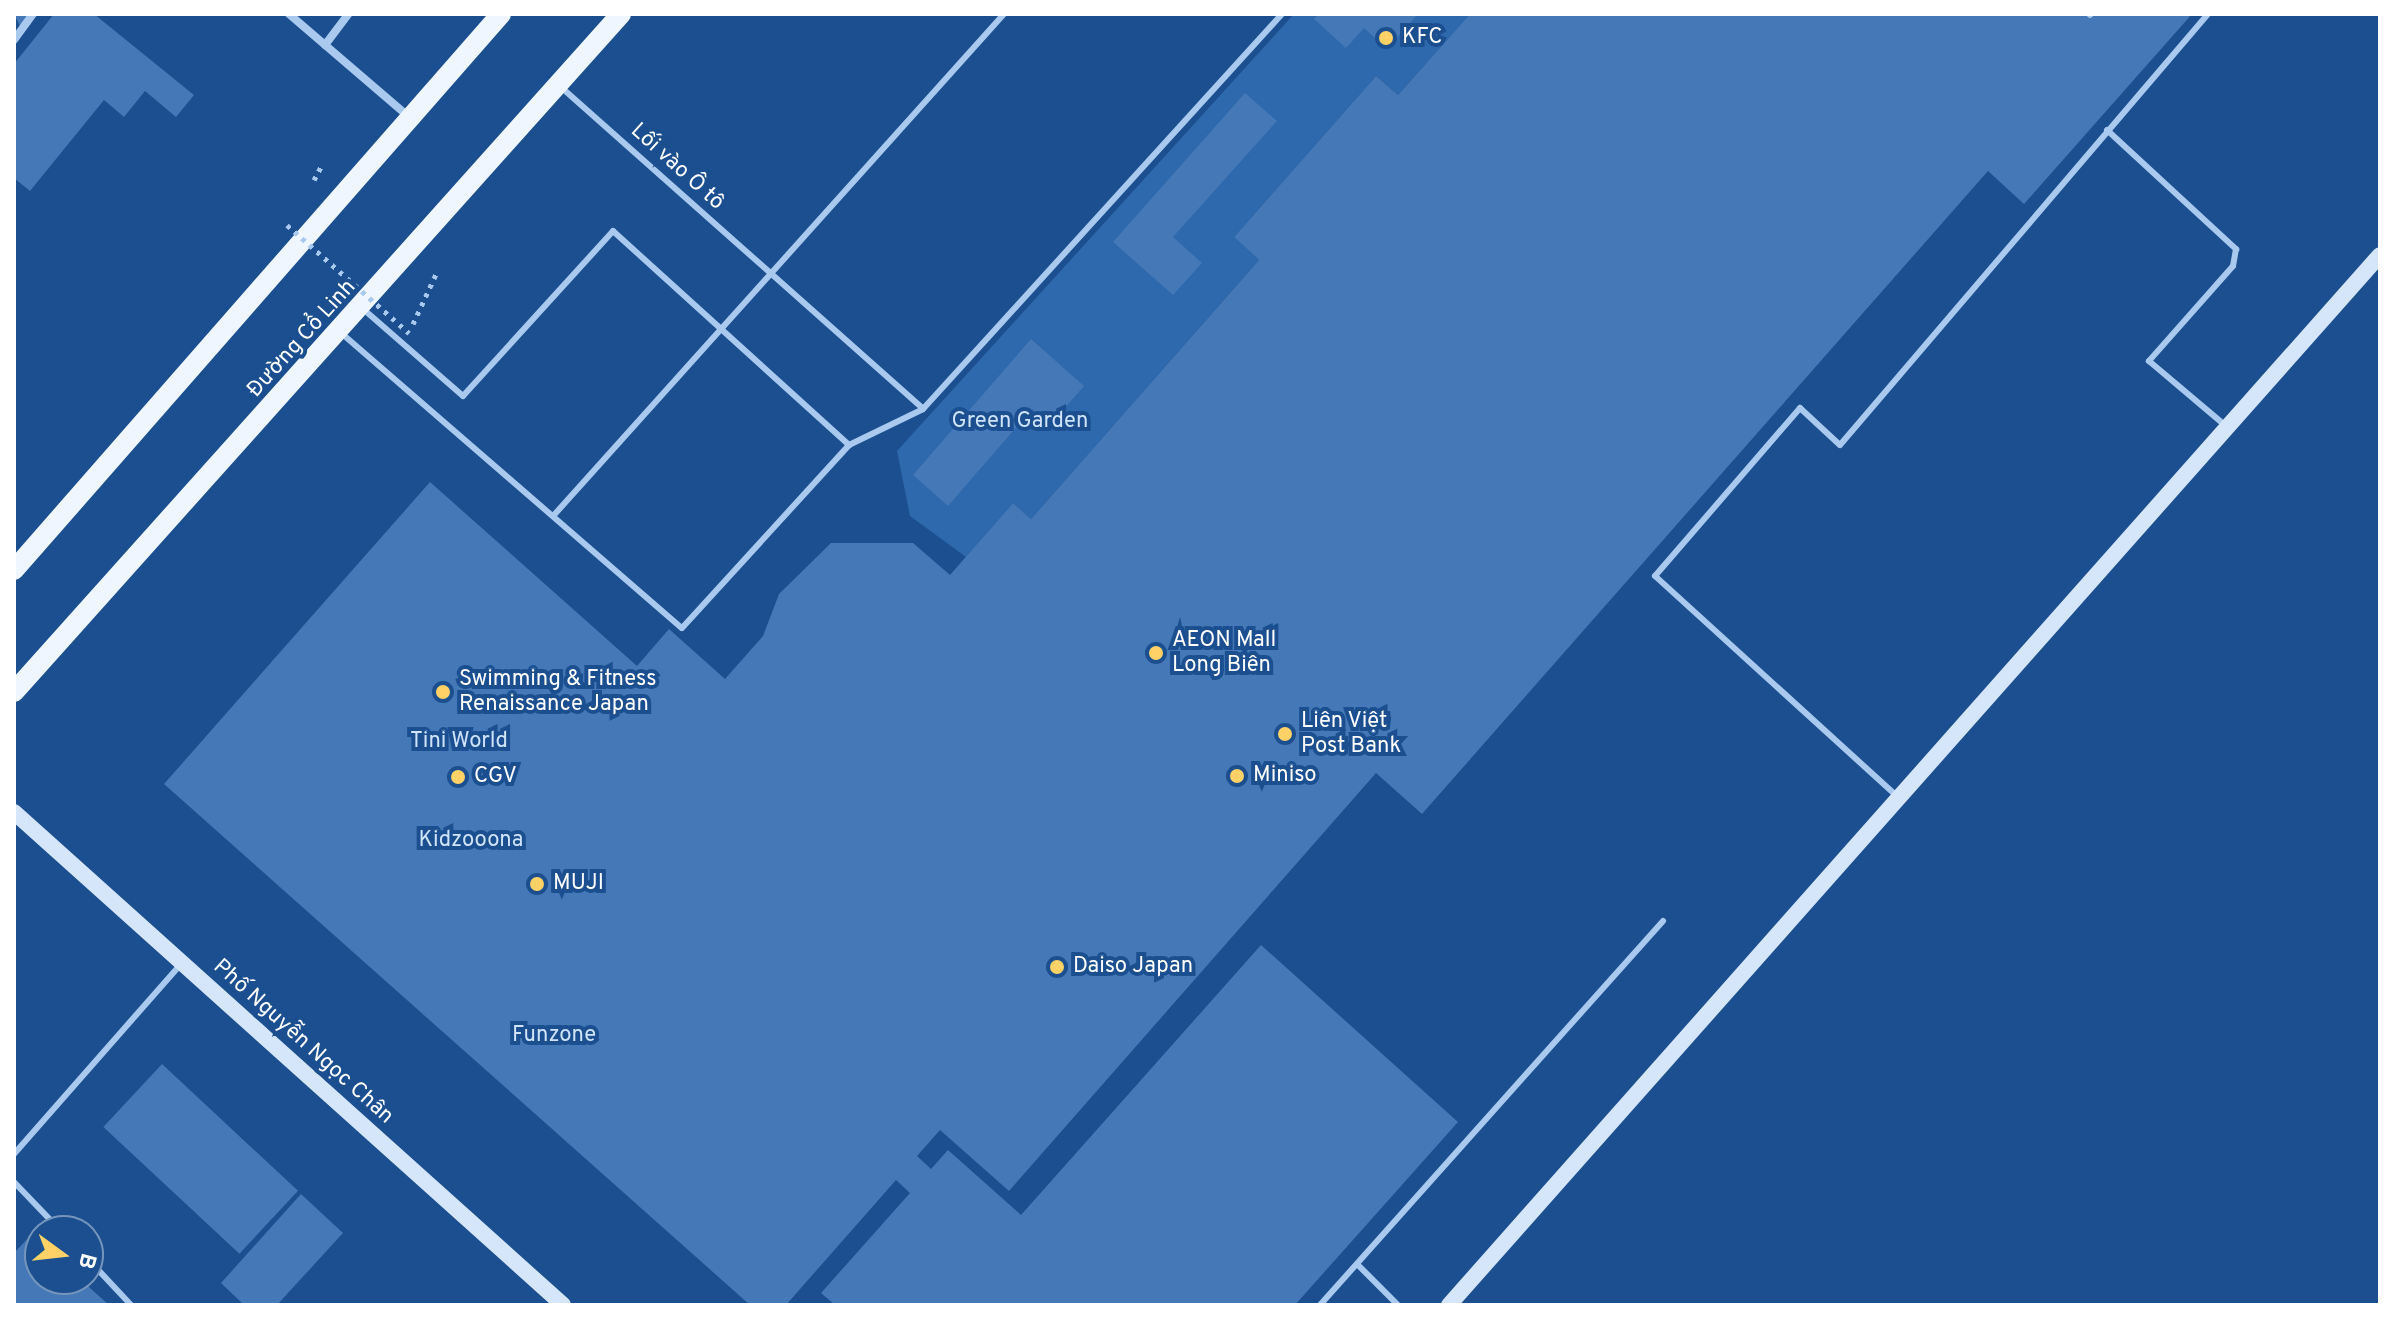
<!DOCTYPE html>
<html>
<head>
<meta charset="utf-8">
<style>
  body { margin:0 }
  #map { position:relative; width:2394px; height:1319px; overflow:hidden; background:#1b4f8f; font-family:Overpass,sans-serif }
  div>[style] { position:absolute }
  .green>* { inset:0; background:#2e69ad }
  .building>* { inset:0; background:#4478b7; transform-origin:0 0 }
  .path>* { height:5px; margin-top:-2.5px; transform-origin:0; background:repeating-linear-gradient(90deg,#a9c9ee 0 4px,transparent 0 10px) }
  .lane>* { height:6px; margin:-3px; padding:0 3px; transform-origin:3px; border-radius:3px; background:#a9c9ee }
  .street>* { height:8px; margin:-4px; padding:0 4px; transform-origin:4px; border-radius:4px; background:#a9c9ee }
  .secondary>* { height:16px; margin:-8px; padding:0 8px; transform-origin:8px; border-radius:8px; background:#d6e6fa }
  .primary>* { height:20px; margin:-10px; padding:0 10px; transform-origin:10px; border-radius:10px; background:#f0f6ff }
  .path-bridge>* { height:5px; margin-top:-2.5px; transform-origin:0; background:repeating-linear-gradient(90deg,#a9c9ee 0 4px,transparent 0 10px) }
  .dots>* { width:22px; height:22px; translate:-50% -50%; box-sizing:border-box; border:4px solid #1b4f8f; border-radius:50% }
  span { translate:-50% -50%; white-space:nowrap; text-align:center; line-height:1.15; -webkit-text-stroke:8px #1b4f8f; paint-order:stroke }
  .poi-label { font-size:22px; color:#fff }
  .left { translate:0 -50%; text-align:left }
  .street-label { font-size:22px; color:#fff }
  .park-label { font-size:22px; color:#cfe3fa }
  .frame { position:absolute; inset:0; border:16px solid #fff; pointer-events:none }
  .north { position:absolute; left:24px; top:1215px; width:80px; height:80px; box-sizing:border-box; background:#1b4f8f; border:2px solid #7695bc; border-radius:50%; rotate:105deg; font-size:22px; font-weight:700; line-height:32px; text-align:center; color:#fff }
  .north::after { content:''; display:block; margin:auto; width:28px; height:36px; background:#ffd166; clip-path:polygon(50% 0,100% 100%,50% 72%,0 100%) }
</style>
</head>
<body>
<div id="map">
  <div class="green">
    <i style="clip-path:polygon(1294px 14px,1470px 14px,1398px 95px,1376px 76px,1234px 237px,1259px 260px,1031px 519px,1013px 503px,966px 557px,910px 516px,897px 451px)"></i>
  </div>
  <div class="building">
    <i style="clip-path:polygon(14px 14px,29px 14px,20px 26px)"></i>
    <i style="clip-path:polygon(54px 14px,94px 14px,194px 95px,176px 117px,145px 91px,124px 117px,104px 100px,30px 191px,14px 178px,14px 64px)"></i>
    <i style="clip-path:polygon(1319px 14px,1418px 14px,1387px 49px,1364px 28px,1346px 48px,1314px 19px)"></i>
    <i style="clip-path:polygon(1470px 14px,2192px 14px,2024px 204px,1988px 171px,1422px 814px,1376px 773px,1009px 1191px,940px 1130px,917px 1156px,931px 1169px,948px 1150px,1021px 1215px,1261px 945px,1458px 1122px,1295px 1305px,835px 1305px,821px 1293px,910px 1193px,896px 1180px,786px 1305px,750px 1305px,164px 784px,430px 482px,637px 666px,669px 629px,725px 679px,763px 636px,779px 594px,831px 543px,913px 543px,950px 575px,1013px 503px,1031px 519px,1259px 260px,1234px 237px,1376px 76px,1398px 95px)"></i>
    <i style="clip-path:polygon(1245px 93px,1277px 121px,1173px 237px,1202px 263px,1173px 295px,1113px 242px)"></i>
    <i style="clip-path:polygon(1031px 339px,1084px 386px,1050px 425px,1032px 409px,948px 506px,913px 475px)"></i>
    <i style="left:162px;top:1064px;width:186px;height:86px;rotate:43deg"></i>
    <i style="clip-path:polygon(301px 1194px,343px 1233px,277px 1305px,244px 1305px,221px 1283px)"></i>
    <i style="clip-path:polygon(31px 1235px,40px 1243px,40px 1279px,80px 1279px,109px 1305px,14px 1305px,14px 1253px)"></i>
  </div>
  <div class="path">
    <i style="left:314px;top:180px;width:15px;rotate:-62deg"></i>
    <i style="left:413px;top:324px;width:55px;rotate:-65.3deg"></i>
  </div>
  <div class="lane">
    <i style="left:2090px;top:15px;width:1px;rotate:-45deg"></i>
    <i style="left:562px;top:88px;width:483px;rotate:41.6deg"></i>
    <i style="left:2107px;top:130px;width:176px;rotate:42.7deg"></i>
    <i style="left:2236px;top:249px;width:17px;rotate:100deg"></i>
    <i style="left:2233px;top:266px;width:127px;rotate:131.5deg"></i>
    <i style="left:2149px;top:361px;width:102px;rotate:40.2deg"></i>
    <i style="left:362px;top:308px;width:134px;rotate:41.1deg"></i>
    <i style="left:463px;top:396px;width:223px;rotate:-47.7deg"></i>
    <i style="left:613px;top:231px;width:319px;rotate:42.2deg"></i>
    <i style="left:340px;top:332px;width:452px;rotate:40.9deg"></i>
    <i style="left:682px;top:628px;width:248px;rotate:-47.6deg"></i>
    <i style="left:849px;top:445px;width:82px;rotate:-25.9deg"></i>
    <i style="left:923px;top:409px;width:534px;rotate:-47.73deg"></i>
    <i style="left:554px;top:515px;width:673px;rotate:-48.07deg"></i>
    <i style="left:1899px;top:798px;width:330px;rotate:-137.7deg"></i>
    <i style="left:1655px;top:576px;width:222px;rotate:-49.2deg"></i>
    <i style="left:1800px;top:408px;width:54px;rotate:42.8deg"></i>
    <i style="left:1840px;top:445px;width:567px;rotate:-49.51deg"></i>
    <i style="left:14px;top:1154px;width:254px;rotate:-48.7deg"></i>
    <i style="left:14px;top:1182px;width:68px;rotate:46.2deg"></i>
    <i style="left:88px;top:1259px;width:63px;rotate:46.9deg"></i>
    <i style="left:1357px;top:1264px;width:58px;rotate:45deg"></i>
    <i style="left:1320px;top:1305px;width:515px;rotate:-48.23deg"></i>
  </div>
  <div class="street">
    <i style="left:289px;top:14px;width:157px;rotate:40.6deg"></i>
    <i style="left:14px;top:40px;width:32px;rotate:-54deg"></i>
    <i style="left:325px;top:45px;width:39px;rotate:-53deg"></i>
  </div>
  <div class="secondary">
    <i style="left:14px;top:812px;width:738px;rotate:41.92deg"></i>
    <i style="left:1449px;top:1305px;width:1403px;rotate:-48.44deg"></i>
  </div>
  <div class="primary">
    <i style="left:14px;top:570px;width:739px;rotate:-48.78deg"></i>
    <i style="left:14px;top:692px;width:910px;rotate:-48.16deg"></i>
  </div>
  <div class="path-bridge">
    <i style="left:287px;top:225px;width:163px;rotate:41.5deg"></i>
  </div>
  <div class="dots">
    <i style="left:1386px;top:38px;background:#ffd166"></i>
    <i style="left:1156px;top:653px;background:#ffd166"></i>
    <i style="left:443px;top:692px;background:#ffd166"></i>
    <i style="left:1285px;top:734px;background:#ffd166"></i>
    <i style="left:1237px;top:776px;background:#ffd166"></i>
    <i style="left:458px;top:777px;background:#ffd166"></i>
    <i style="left:537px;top:884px;background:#ffd166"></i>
    <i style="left:1057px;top:967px;background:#ffd166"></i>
  </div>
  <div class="poi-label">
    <span class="left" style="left:1402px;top:38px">KFC</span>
    <span class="left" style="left:1172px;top:653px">AEON Mall<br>Long Biên</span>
    <span class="left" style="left:459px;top:692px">Swimming &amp; Fitness<br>Renaissance Japan</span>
    <span class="left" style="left:1301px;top:734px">Liên Việt<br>Post Bank</span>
    <span class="left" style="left:1253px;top:776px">Miniso</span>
    <span class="left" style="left:474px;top:777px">CGV</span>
    <span class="left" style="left:553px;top:884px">MUJI</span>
    <span class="left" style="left:1073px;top:967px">Daiso Japan</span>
  </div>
  <div class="street-label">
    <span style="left:677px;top:167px;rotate:42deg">Lối vào Ô tô</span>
    <span style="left:302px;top:339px;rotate:-48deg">Đường Cổ Linh</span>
    <span style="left:303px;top:1042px;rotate:42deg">Phố Nguyễn Ngọc Chân</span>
  </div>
  <div class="park-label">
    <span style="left:1020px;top:422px">Green Garden</span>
    <span style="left:459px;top:742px">Tini World</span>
    <span style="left:471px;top:841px">Kidzooona</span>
    <span style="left:554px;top:1036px">Funzone</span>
  </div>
  <div class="frame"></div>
  <div class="north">B</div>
</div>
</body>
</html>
